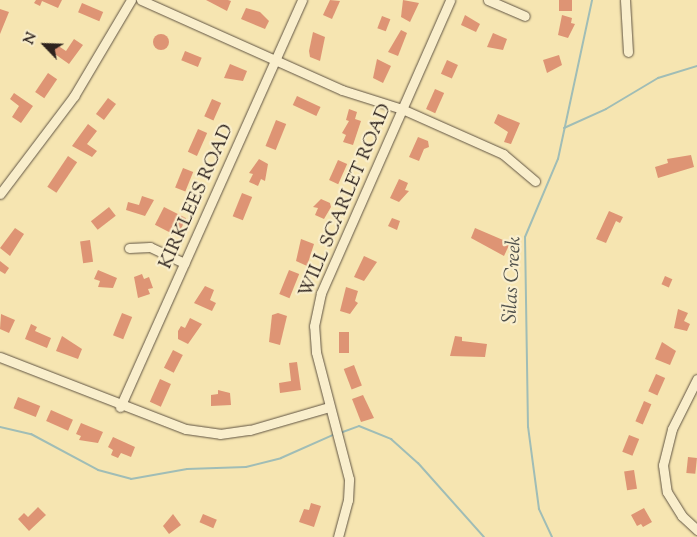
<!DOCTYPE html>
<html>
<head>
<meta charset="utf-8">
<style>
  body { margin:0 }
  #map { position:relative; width:697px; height:537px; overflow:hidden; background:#f6e5b1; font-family:"Sorts Mill Goudy",serif }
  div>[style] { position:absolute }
  .stream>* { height:2px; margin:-1px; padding:0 1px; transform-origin:1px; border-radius:1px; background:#a0bdb6 }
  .building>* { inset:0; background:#de9474; transform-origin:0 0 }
  .round { border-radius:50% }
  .roads { filter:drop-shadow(0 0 1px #605443) drop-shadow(0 0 1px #605443) }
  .minor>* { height:9px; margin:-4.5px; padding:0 4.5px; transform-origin:4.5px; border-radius:4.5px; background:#f9eecc }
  span { translate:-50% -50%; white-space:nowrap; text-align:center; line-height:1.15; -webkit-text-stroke:4.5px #f9eecc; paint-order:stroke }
  .street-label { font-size:19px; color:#2e231e }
  .water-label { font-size:20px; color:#50514c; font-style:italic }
  .north { position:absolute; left:20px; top:20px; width:50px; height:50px; -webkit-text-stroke:4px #f9eecc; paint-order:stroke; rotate:294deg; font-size:14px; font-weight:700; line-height:20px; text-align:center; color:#2e231e }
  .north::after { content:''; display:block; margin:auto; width:18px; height:22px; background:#2e231e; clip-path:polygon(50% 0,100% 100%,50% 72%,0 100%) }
</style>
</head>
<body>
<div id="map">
  <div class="stream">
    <i style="left:564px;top:128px;width:46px;rotate:-24.3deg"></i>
    <i style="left:606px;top:109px;width:61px;rotate:-30.8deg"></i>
    <i style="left:658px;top:78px;width:41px;rotate:-17.1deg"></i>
    <i style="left:0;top:427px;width:32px;rotate:13deg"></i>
    <i style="left:31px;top:434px;width:76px;rotate:28.2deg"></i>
    <i style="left:98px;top:470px;width:34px;rotate:15deg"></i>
    <i style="left:131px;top:479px;width:57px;rotate:-10.1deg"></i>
    <i style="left:187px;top:469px;width:59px;rotate:-1.9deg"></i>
    <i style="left:246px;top:467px;width:36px;rotate:-14deg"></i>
    <i style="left:281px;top:458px;width:57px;rotate:-23.9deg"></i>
    <i style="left:340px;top:433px;width:20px;rotate:-20deg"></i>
    <i style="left:359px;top:426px;width:35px;rotate:22deg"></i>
    <i style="left:391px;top:439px;width:36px;rotate:42deg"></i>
    <i style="left:418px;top:463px;width:99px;rotate:48.3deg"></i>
    <i style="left:552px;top:537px;width:31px;rotate:-115deg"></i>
    <i style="left:539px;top:509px;width:83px;rotate:-97.6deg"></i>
    <i style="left:528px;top:427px;width:190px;rotate:-90.9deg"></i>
    <i style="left:525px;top:237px;width:85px;rotate:-67.1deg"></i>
    <i style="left:558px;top:159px;width:163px;rotate:-77.9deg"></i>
  </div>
  <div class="building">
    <i style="clip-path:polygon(36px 0,62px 0,58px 8px,42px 1px,40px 6px,34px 3px)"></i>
    <i style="clip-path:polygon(206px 0,228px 0,231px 1px,227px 11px)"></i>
    <i style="clip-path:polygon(330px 0,340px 1px,332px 19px,323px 15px)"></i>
    <i style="clip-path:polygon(403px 0,419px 3px,410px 22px,401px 17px)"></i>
    <i style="left:559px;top:0;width:13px;height:11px"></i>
    <i style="left:82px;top:3px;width:23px;height:10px;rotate:23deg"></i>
    <i style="clip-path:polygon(246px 8px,260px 12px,269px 21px,265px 29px,241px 19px)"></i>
    <i style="clip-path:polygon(0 9px,9px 12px,0 34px)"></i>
    <i style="clip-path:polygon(465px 15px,480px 24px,476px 32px,461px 25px)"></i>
    <i style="clip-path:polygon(562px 15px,572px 18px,571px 23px,575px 24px,568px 38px,558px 35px)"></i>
    <i style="left:382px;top:16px;width:9px;height:13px;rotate:21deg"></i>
    <i style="clip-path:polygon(401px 30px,407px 33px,398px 56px,388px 52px)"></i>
    <i style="clip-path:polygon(313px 32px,325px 37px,320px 61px,310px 57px,309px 51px)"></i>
    <i style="clip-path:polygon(493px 33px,507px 39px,503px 50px,487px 47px)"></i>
    <i class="round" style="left:153px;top:34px;width:16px;height:16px"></i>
    <i style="clip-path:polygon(74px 39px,83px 45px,69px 64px,52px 52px,57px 45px,66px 51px)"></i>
    <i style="left:185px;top:51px;width:18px;height:10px;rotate:22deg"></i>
    <i style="clip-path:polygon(559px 55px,562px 65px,547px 73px,543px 60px)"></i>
    <i style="clip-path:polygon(377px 59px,391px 66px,383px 83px,373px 78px)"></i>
    <i style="left:447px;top:60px;width:12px;height:15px;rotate:24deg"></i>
    <i style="clip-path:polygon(230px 64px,247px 71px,243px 81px,224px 78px)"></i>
    <i style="left:48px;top:73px;width:11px;height:23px;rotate:34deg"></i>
    <i style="left:435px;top:89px;width:10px;height:22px;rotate:24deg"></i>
    <i style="clip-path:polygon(14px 93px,33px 106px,21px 123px,12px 117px,19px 106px,10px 99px)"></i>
    <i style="left:297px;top:96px;width:26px;height:10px;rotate:25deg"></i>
    <i style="left:108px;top:98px;width:10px;height:20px;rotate:37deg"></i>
    <i style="left:212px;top:99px;width:10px;height:19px;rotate:24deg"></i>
    <i style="clip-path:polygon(349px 109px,357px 112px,355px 119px,361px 121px,353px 145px,343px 142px,346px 135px,342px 133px,349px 121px,346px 120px)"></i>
    <i style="clip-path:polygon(498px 114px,520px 123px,511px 144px,504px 142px,508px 132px,494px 123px)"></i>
    <i style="left:276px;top:120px;width:11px;height:28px;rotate:22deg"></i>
    <i style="clip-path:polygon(88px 124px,97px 131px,87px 144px,97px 151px,92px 157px,72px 146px)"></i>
    <i style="left:198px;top:129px;width:10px;height:25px;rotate:24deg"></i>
    <i style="clip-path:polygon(418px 137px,428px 141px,429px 147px,424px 149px,419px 161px,409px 157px)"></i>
    <i style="clip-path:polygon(691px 155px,694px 167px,658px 178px,655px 167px,668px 163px,667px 159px)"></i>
    <i style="left:68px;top:156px;width:11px;height:37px;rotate:34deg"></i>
    <i style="clip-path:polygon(259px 159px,268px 164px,265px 181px,261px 179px,258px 186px,249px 182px,253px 174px,249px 173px)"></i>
    <i style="left:338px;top:160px;width:10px;height:22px;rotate:24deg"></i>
    <i style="left:183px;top:168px;width:11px;height:21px;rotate:22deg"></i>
    <i style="clip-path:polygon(399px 179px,408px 183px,405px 190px,409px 191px,399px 202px,390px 198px)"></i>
    <i style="left:242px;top:193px;width:11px;height:25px;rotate:22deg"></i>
    <i style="clip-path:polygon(142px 196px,154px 200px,145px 216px,126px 210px,128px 202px,139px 205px)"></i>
    <i style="clip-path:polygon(321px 199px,330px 203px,331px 207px,324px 219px,315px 215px,318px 208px,313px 207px)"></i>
    <i style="left:109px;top:207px;width:11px;height:23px;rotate:52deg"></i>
    <i style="left:164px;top:207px;width:25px;height:20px;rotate:27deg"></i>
    <i style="clip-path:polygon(609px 211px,623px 217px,620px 223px,616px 221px,606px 243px,596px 239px)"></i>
    <i style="clip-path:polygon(392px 218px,400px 221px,397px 230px,388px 226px)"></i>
    <i style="clip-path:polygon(15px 228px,24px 234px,10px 256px,0 248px)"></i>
    <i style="clip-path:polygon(475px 228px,510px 243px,504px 256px,471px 238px)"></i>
    <i style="clip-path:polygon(301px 239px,314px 244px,307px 266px,296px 261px)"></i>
    <i style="left:90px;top:240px;width:22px;height:10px;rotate:82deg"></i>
    <i style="clip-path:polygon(364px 256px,377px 262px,364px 281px,354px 277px)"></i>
    <i style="clip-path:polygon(0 261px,9px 268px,5px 274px,0 271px)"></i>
    <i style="clip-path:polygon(98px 270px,117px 278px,113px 288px,98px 287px,100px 281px,94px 279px)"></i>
    <i style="left:289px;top:270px;width:11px;height:26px;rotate:22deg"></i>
    <i style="clip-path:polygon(142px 274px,144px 279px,149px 277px,153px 288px,148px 289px,150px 294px,138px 298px,134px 277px)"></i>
    <i style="left:665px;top:276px;width:8px;height:9px;rotate:23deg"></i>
    <i style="clip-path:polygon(205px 286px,214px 290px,210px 300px,216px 303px,212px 311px,194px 303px)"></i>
    <i style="clip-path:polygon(346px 287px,358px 291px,355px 301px,358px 303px,350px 314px,340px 311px)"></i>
    <i style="clip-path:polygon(678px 309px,688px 313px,684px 321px,690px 324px,687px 331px,674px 328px)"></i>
    <i style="left:122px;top:313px;width:11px;height:24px;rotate:22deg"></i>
    <i style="clip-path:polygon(278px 313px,287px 316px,280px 345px,269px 342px,272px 315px)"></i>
    <i style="clip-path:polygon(1px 314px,15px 320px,9px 333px,0 329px)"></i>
    <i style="clip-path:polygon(190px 318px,202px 324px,188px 344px,178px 339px,178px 331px,181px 326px,185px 328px)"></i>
    <i style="clip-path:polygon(31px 324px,37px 327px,35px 331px,51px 338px,47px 348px,25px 339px)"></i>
    <i style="left:339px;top:332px;width:10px;height:21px"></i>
    <i style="clip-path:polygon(62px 336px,82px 349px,78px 359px,56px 351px)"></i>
    <i style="clip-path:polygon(455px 336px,462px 337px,462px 341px,487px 344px,485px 357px,450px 356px)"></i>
    <i style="clip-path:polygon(662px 342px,676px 351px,670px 365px,655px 359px)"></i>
    <i style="left:173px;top:350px;width:11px;height:20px;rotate:27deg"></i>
    <i style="clip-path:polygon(297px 362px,301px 390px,280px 393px,279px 383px,291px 381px,289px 363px)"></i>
    <i style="left:354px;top:365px;width:22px;height:11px;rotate:69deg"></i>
    <i style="left:656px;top:374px;width:10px;height:19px;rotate:24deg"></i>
    <i style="left:160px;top:379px;width:12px;height:25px;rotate:24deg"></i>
    <i style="clip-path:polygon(218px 390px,230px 393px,231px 405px,211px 406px,211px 395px,218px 394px)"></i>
    <i style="clip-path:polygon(363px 395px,374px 418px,361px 422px,352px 399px)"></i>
    <i style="left:18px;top:397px;width:24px;height:12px;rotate:22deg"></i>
    <i style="left:644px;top:401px;width:8px;height:22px;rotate:23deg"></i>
    <i style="left:51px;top:410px;width:24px;height:12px;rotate:24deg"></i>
    <i style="clip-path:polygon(81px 423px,103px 432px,98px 443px,79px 440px,81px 436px,76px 434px)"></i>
    <i style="left:629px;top:435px;width:11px;height:18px;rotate:22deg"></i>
    <i style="clip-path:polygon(113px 437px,135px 447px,131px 457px,121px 453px,118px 458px,111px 455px,113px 450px,108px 447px)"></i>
    <i style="left:688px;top:457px;width:9px;height:16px;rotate:6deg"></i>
    <i style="left:634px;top:470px;width:19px;height:10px;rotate:81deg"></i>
    <i style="clip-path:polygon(311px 503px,321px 506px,314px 527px,299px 522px,304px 509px,309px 510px)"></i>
    <i style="clip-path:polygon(38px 507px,46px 515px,29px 531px,18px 519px,24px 513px,28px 517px)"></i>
    <i style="clip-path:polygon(644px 508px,652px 522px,643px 527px,641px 524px,637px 526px,631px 515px)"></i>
    <i style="clip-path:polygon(173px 514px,181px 525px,169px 534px,163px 526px)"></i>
    <i style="left:203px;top:514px;width:15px;height:9px;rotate:23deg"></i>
  </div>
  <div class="roads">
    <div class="minor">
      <i style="left:141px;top:0;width:220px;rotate:24.1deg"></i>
      <i style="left:342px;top:90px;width:63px;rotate:17.6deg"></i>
      <i style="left:402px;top:109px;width:111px;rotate:24deg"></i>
      <i style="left:503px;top:154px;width:42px;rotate:40.2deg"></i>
      <i style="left:488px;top:0;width:40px;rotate:23.4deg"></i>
      <i style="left:625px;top:0;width:52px;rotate:86.7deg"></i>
      <i style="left:0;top:194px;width:123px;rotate:-52.9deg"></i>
      <i style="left:74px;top:96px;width:112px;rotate:-59.3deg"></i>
      <i style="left:129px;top:248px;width:21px;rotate:-3deg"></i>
      <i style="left:150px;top:247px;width:38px;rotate:25deg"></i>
      <i style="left:0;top:357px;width:199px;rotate:21.2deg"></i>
      <i style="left:186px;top:429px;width:34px;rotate:8deg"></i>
      <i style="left:220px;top:434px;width:30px;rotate:-8deg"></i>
      <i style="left:250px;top:430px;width:82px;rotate:-16.2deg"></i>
      <i style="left:697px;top:379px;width:56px;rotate:116.6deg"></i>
      <i style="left:672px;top:429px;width:37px;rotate:104deg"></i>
      <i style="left:663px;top:465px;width:27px;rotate:82deg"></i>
      <i style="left:667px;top:492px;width:28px;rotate:58deg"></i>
      <i style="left:682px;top:516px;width:21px;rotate:43deg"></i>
      <i style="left:120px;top:407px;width:446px;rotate:-65.9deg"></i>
      <i style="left:338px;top:537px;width:38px;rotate:-75deg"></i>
      <i style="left:348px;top:500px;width:21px;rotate:-87deg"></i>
      <i style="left:349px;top:479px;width:131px;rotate:-104.6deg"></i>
      <i style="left:316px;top:352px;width:26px;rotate:-94deg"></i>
      <i style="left:314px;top:326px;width:34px;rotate:-78deg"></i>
      <i style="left:321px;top:293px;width:320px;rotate:-66.2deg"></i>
    </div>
  </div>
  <div class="street-label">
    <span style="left:197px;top:197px;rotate:-66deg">KIRKLEES ROAD</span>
    <span style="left:346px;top:201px;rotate:-67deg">WILL SCARLET ROAD</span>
  </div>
  <div class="water-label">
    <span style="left:513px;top:280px;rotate:-87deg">Silas Creek</span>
  </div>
  <div class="north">N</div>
</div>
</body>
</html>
